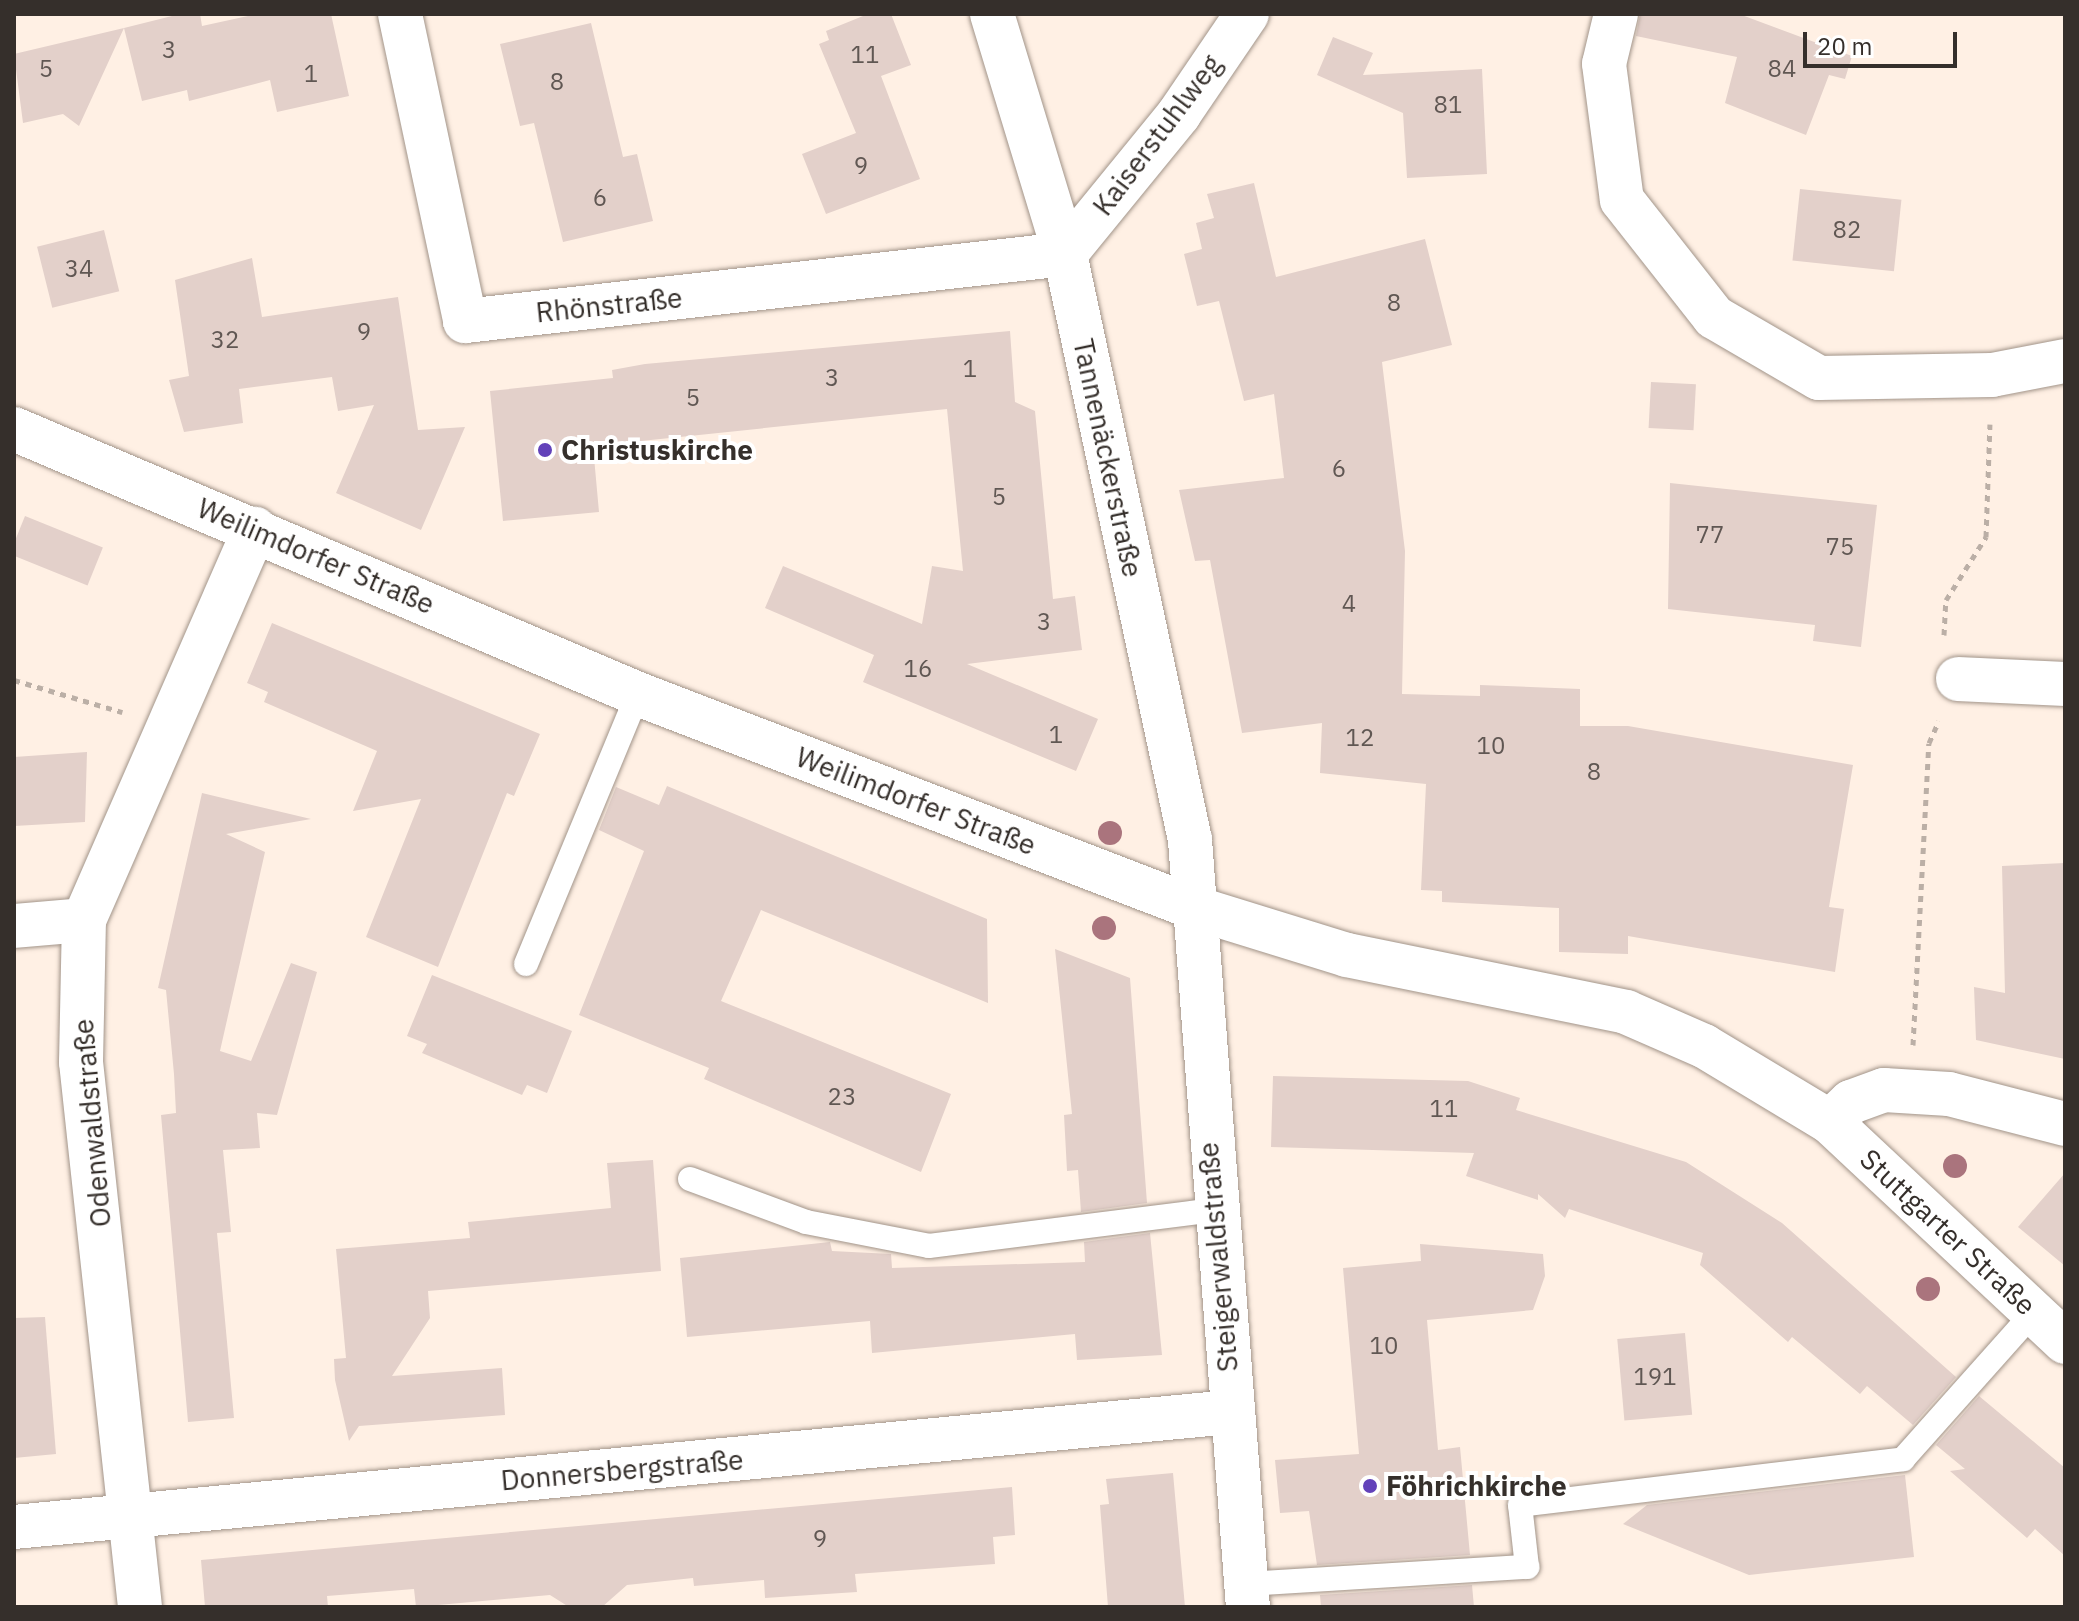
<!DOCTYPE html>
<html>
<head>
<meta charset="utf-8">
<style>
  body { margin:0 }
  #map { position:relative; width:2079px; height:1621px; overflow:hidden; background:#fff0e4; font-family:"IBM Plex Sans",sans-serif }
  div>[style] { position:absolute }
  .building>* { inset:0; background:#e3d0ca; transform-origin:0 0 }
  .path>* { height:5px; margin-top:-2.5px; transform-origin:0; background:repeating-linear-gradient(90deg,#bbafa6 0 6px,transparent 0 12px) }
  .roads { filter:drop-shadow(0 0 2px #a29489) drop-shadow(0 0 2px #a29489) }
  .lane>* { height:24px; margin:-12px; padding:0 12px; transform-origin:12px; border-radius:12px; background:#fff }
  .street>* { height:44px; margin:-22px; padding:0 22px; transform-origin:22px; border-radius:22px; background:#fff }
  .secondary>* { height:44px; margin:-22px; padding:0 22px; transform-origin:22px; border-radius:22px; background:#fff }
  .trees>* { width:24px; height:24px; margin:-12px; border-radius:50%; background:#aa747d }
  .dots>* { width:22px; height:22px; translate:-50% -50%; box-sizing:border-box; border:4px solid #fff; border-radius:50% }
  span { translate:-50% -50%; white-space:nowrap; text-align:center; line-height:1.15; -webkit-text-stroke:8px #fff; paint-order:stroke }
  .number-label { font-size:24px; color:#605753 }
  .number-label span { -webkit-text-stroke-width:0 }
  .street-label { font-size:28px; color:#352f2b }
  .poi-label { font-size:28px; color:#352f2b; font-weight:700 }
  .left { translate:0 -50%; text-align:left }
  .frame { position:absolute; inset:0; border:16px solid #352f2b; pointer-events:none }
  .scale { position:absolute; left:1803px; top:32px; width:154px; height:36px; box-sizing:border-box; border:4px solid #352f2b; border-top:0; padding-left:10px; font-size:24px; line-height:28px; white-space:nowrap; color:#352f2b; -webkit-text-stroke:6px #fff; paint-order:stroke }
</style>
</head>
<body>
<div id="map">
  <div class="building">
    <i style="clip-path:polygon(180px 14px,200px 14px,202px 26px,257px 14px,331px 14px,349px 96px,277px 112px,270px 80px,189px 101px,187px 90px,142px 101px,124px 28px)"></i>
    <i style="clip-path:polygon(868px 14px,891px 14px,911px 65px,881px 76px,920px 179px,826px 214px,802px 154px,856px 133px,819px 44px,829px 40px,826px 31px)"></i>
    <i style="clip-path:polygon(1640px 14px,1739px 14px,1852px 56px,1845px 79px,1829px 75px,1806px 135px,1725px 103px,1737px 57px,1636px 36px)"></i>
    <i style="clip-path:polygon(591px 23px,623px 157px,637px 154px,653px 221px,563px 242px,534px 123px,520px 126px,500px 44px)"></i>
    <i style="clip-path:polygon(124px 28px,79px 126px,63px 114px,23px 123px,14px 54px)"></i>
    <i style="clip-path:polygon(1333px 37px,1373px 53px,1363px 75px,1482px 69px,1487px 174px,1407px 178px,1403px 113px,1317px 75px)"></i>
    <i style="clip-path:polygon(1254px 183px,1276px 277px,1425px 239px,1452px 345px,1382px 362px,1405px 551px,1402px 694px,1480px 696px,1480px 685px,1580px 689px,1580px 726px,1628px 726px,1853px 765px,1829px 907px,1844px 909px,1835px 972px,1628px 936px,1628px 954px,1559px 952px,1559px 908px,1442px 902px,1442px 891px,1421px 890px,1426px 784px,1320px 773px,1322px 723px,1242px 733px,1210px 560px,1195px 561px,1179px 490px,1284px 478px,1274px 394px,1244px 401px,1219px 301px,1197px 306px,1184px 254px,1202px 249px,1196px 223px,1214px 218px,1207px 194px)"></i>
    <i style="left:1800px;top:189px;width:102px;height:72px;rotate:6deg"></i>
    <i style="left:104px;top:230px;width:63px;height:69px;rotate:76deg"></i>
    <i style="clip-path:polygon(252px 258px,262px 317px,398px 297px,418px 430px,465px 427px,421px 530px,336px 493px,374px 405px,338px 411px,332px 377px,239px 389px,243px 423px,184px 432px,169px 380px,189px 376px,175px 280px)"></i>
    <i style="clip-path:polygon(1010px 331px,1015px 402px,1035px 411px,1053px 599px,1075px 596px,1082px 650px,967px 664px,1098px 719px,1076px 771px,863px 682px,874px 655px,765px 608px,783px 566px,922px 624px,932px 566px,963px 571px,947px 409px,593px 446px,599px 512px,503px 521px,490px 391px,613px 378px,612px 370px,645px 364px)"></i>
    <i style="left:1651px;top:382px;width:45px;height:46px;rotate:3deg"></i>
    <i style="clip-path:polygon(1670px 483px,1877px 505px,1861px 647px,1813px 641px,1815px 625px,1668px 609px)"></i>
    <i style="left:25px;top:516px;width:84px;height:41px;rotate:22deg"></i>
    <i style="clip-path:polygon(272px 623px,540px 734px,514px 796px,507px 793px,438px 967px,366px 937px,421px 799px,353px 811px,377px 751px,264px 702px,268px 692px,247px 683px)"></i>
    <i style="clip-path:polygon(87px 752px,85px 822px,14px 826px,14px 757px)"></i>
    <i style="clip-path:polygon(667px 786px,987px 919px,988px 1003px,761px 910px,721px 1001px,951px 1094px,921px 1172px,704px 1079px,709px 1068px,579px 1015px,644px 851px,599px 830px,616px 787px,659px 805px)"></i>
    <i style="clip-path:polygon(202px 793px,311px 819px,226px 834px,265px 852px,220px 1051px,251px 1061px,291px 963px,317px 972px,277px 1115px,257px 1113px,260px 1148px,223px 1150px,231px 1232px,217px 1233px,234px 1418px,188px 1422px,161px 1115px,176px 1113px,174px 1074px,166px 990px,158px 988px)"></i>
    <i style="clip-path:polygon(2065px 863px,2065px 1059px,1976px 1040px,1974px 987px,2005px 993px,2002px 866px)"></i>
    <i style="clip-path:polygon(1055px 949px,1130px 978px,1147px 1203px,1081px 1212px,1078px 1170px,1067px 1171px,1064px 1115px,1072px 1114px)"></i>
    <i style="clip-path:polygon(432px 975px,572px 1031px,547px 1093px,527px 1085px,522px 1095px,422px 1053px,427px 1044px,407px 1036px)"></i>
    <i style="clip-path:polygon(1273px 1076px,1468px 1081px,1520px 1098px,1516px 1110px,1686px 1162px,1782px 1223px,1956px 1377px,1913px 1425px,1867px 1386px,1860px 1394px,1792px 1337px,1788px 1342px,1700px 1265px,1703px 1253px,1569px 1209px,1565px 1218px,1538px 1194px,1538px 1200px,1466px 1176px,1474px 1153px,1271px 1147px)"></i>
    <i style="clip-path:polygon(653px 1160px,661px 1271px,428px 1291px,430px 1318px,392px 1376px,502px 1368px,505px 1415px,359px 1426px,349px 1441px,335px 1380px,334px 1359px,346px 1358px,336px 1249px,470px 1238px,468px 1222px,611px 1208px,607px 1163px)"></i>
    <i style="clip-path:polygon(2065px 1173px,2065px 1266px,2018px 1227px)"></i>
    <i style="clip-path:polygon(1150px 1233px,1162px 1355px,1077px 1360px,1075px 1334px,872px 1353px,870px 1321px,687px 1337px,680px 1258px,830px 1242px,832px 1251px,891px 1254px,892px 1268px,1085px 1262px,1084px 1242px)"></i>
    <i style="clip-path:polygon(1420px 1244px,1543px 1254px,1545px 1276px,1533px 1310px,1427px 1320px,1438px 1450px,1460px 1447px,1470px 1555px,1317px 1565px,1309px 1511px,1280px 1513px,1275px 1460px,1359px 1454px,1343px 1268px,1421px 1261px)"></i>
    <i style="clip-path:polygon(45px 1317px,56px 1454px,14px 1458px,14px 1318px)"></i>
    <i style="left:1685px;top:1333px;width:82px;height:68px;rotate:85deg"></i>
    <i style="clip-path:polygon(1979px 1396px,2065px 1468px,2065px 1556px,2035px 1529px,2027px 1538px,1950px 1471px,1965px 1469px,1936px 1445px)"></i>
    <i style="clip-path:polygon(1173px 1473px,1185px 1607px,1108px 1607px,1100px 1505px,1109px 1504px,1106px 1479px)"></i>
    <i style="clip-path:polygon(1905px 1475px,1914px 1557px,1749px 1575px,1623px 1524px,1647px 1505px)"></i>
    <i style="clip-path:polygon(1012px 1487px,1015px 1535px,993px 1537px,995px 1564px,855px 1574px,857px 1592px,765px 1598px,764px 1580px,694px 1586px,693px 1578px,627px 1585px,602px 1607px,569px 1607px,550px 1595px,416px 1607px,414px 1589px,327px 1596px,328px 1607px,205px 1607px,201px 1560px)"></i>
    <i style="clip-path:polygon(1472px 1585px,1474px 1607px,1321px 1607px,1320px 1595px)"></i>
  </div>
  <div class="path">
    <i style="left:1944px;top:635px;width:35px;rotate:-87deg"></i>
    <i style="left:1946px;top:600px;width:75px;rotate:-57.6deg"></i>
    <i style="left:1986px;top:537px;width:113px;rotate:-88deg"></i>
    <i style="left:14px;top:680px;width:113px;rotate:16.5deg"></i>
    <i style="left:1913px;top:1045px;width:302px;rotate:-87deg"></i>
    <i style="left:1929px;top:743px;width:24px;rotate:-66deg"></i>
  </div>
  <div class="roads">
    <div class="lane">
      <i style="left:526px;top:964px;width:292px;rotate:-67.5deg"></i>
      <i style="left:690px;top:1179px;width:124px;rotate:20.3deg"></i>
      <i style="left:806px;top:1222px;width:125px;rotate:11deg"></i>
      <i style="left:929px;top:1246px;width:287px;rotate:-7.2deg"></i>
      <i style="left:1246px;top:1584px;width:282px;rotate:-3.5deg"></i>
      <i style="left:1527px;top:1567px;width:62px;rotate:-96.4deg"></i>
      <i style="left:1520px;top:1505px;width:386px;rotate:-6.8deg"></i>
      <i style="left:1903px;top:1459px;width:195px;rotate:-48.3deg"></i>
    </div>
    <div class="street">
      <i style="left:400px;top:14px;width:314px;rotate:78deg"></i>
      <i style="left:465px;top:321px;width:604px;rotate:-6.37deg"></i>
      <i style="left:1065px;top:254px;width:181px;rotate:-50.8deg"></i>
      <i style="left:1179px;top:114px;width:121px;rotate:-55.8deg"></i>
      <i style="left:992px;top:14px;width:251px;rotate:73.1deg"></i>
      <i style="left:1065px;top:254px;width:599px;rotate:77.96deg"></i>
      <i style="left:1190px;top:840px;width:769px;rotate:85.68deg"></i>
      <i style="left:1616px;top:14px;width:51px;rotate:103.5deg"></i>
      <i style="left:1604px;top:64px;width:137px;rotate:82.5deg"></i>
      <i style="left:1622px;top:200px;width:149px;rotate:51.8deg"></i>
      <i style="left:1714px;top:317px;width:121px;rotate:30.2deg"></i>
      <i style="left:1819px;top:378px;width:173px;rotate:-1deg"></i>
      <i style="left:1992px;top:375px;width:74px;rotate:-10.9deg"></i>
      <i style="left:1958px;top:679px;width:107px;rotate:2.7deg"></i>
      <i style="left:14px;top:926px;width:70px;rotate:-4.9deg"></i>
      <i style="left:1830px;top:1122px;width:29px;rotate:-44deg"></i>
      <i style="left:1851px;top:1102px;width:35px;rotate:-20deg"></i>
      <i style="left:1884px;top:1090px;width:65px;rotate:3.5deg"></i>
      <i style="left:1949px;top:1094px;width:120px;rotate:14.5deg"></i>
      <i style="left:14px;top:1527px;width:1221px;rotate:-5.4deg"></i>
      <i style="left:140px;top:1607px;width:548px;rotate:-96.18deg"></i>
      <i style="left:81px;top:1062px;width:142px;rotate:-88.8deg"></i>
      <i style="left:84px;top:920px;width:427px;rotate:-66.4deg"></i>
    </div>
    <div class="secondary">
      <i style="left:14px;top:429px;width:678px;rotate:23.01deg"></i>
      <i style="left:638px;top:694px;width:597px;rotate:21.02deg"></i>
      <i style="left:1195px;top:908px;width:159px;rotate:17.2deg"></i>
      <i style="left:1347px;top:955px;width:285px;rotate:11.5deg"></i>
      <i style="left:1626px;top:1012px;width:85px;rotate:23.6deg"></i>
      <i style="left:1704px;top:1046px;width:147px;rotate:31.1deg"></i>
      <i style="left:1830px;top:1122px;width:322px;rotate:43.1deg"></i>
    </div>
  </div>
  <div class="trees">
    <i style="left:1110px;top:833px"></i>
    <i style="left:1104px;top:928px"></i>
    <i style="left:1955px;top:1166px"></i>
    <i style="left:1928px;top:1289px"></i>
  </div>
  <div class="dots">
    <i style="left:545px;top:450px;background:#6242ba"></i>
    <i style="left:1370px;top:1486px;background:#6242ba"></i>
  </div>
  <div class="number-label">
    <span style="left:169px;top:50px">3</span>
    <span style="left:865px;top:55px">11</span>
    <span style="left:46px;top:69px">5</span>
    <span style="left:1782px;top:69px">84</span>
    <span style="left:311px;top:74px">1</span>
    <span style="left:557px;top:82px">8</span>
    <span style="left:1448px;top:105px">81</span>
    <span style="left:861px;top:166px">9</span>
    <span style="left:600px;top:198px">6</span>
    <span style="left:1847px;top:230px">82</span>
    <span style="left:79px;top:269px">34</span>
    <span style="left:1394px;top:303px">8</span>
    <span style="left:364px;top:332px">9</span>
    <span style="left:225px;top:340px">32</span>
    <span style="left:970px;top:369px">1</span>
    <span style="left:832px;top:378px">3</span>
    <span style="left:693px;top:398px">5</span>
    <span style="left:1339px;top:469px">6</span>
    <span style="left:999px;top:497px">5</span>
    <span style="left:1710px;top:535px">77</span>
    <span style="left:1840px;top:547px">75</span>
    <span style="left:1349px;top:604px">4</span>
    <span style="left:1044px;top:622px">3</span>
    <span style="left:918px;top:669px">16</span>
    <span style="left:1056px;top:735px">1</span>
    <span style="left:1360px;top:738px">12</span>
    <span style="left:1491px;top:746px">10</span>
    <span style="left:1594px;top:772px">8</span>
    <span style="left:842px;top:1097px">23</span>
    <span style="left:1444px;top:1109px">11</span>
    <span style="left:1384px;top:1346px">10</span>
    <span style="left:1655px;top:1377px">191</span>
    <span style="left:820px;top:1539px">9</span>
  </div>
  <div class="street-label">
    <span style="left:1157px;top:135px;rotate:-53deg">Kaiserstuhlweg</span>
    <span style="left:609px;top:305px;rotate:-6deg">Rhönstraße</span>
    <span style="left:1108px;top:458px;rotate:78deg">Tannenäckerstraße</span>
    <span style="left:316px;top:556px;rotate:23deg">Weilimdorfer Straße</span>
    <span style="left:916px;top:801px;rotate:21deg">Weilimdorfer Straße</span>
    <span style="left:92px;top:1123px;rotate:-95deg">Odenwaldstraße</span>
    <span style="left:1948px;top:1232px;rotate:43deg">Stuttgarter Straße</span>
    <span style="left:1218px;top:1257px;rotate:-95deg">Steigerwaldstraße</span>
    <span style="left:622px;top:1470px;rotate:-5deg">Donnersbergstraße</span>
  </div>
  <div class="poi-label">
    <span class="left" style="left:561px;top:450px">Christuskirche</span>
    <span class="left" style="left:1386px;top:1486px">Föhrichkirche</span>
  </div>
  <div class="frame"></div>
  <div class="scale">20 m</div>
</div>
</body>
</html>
